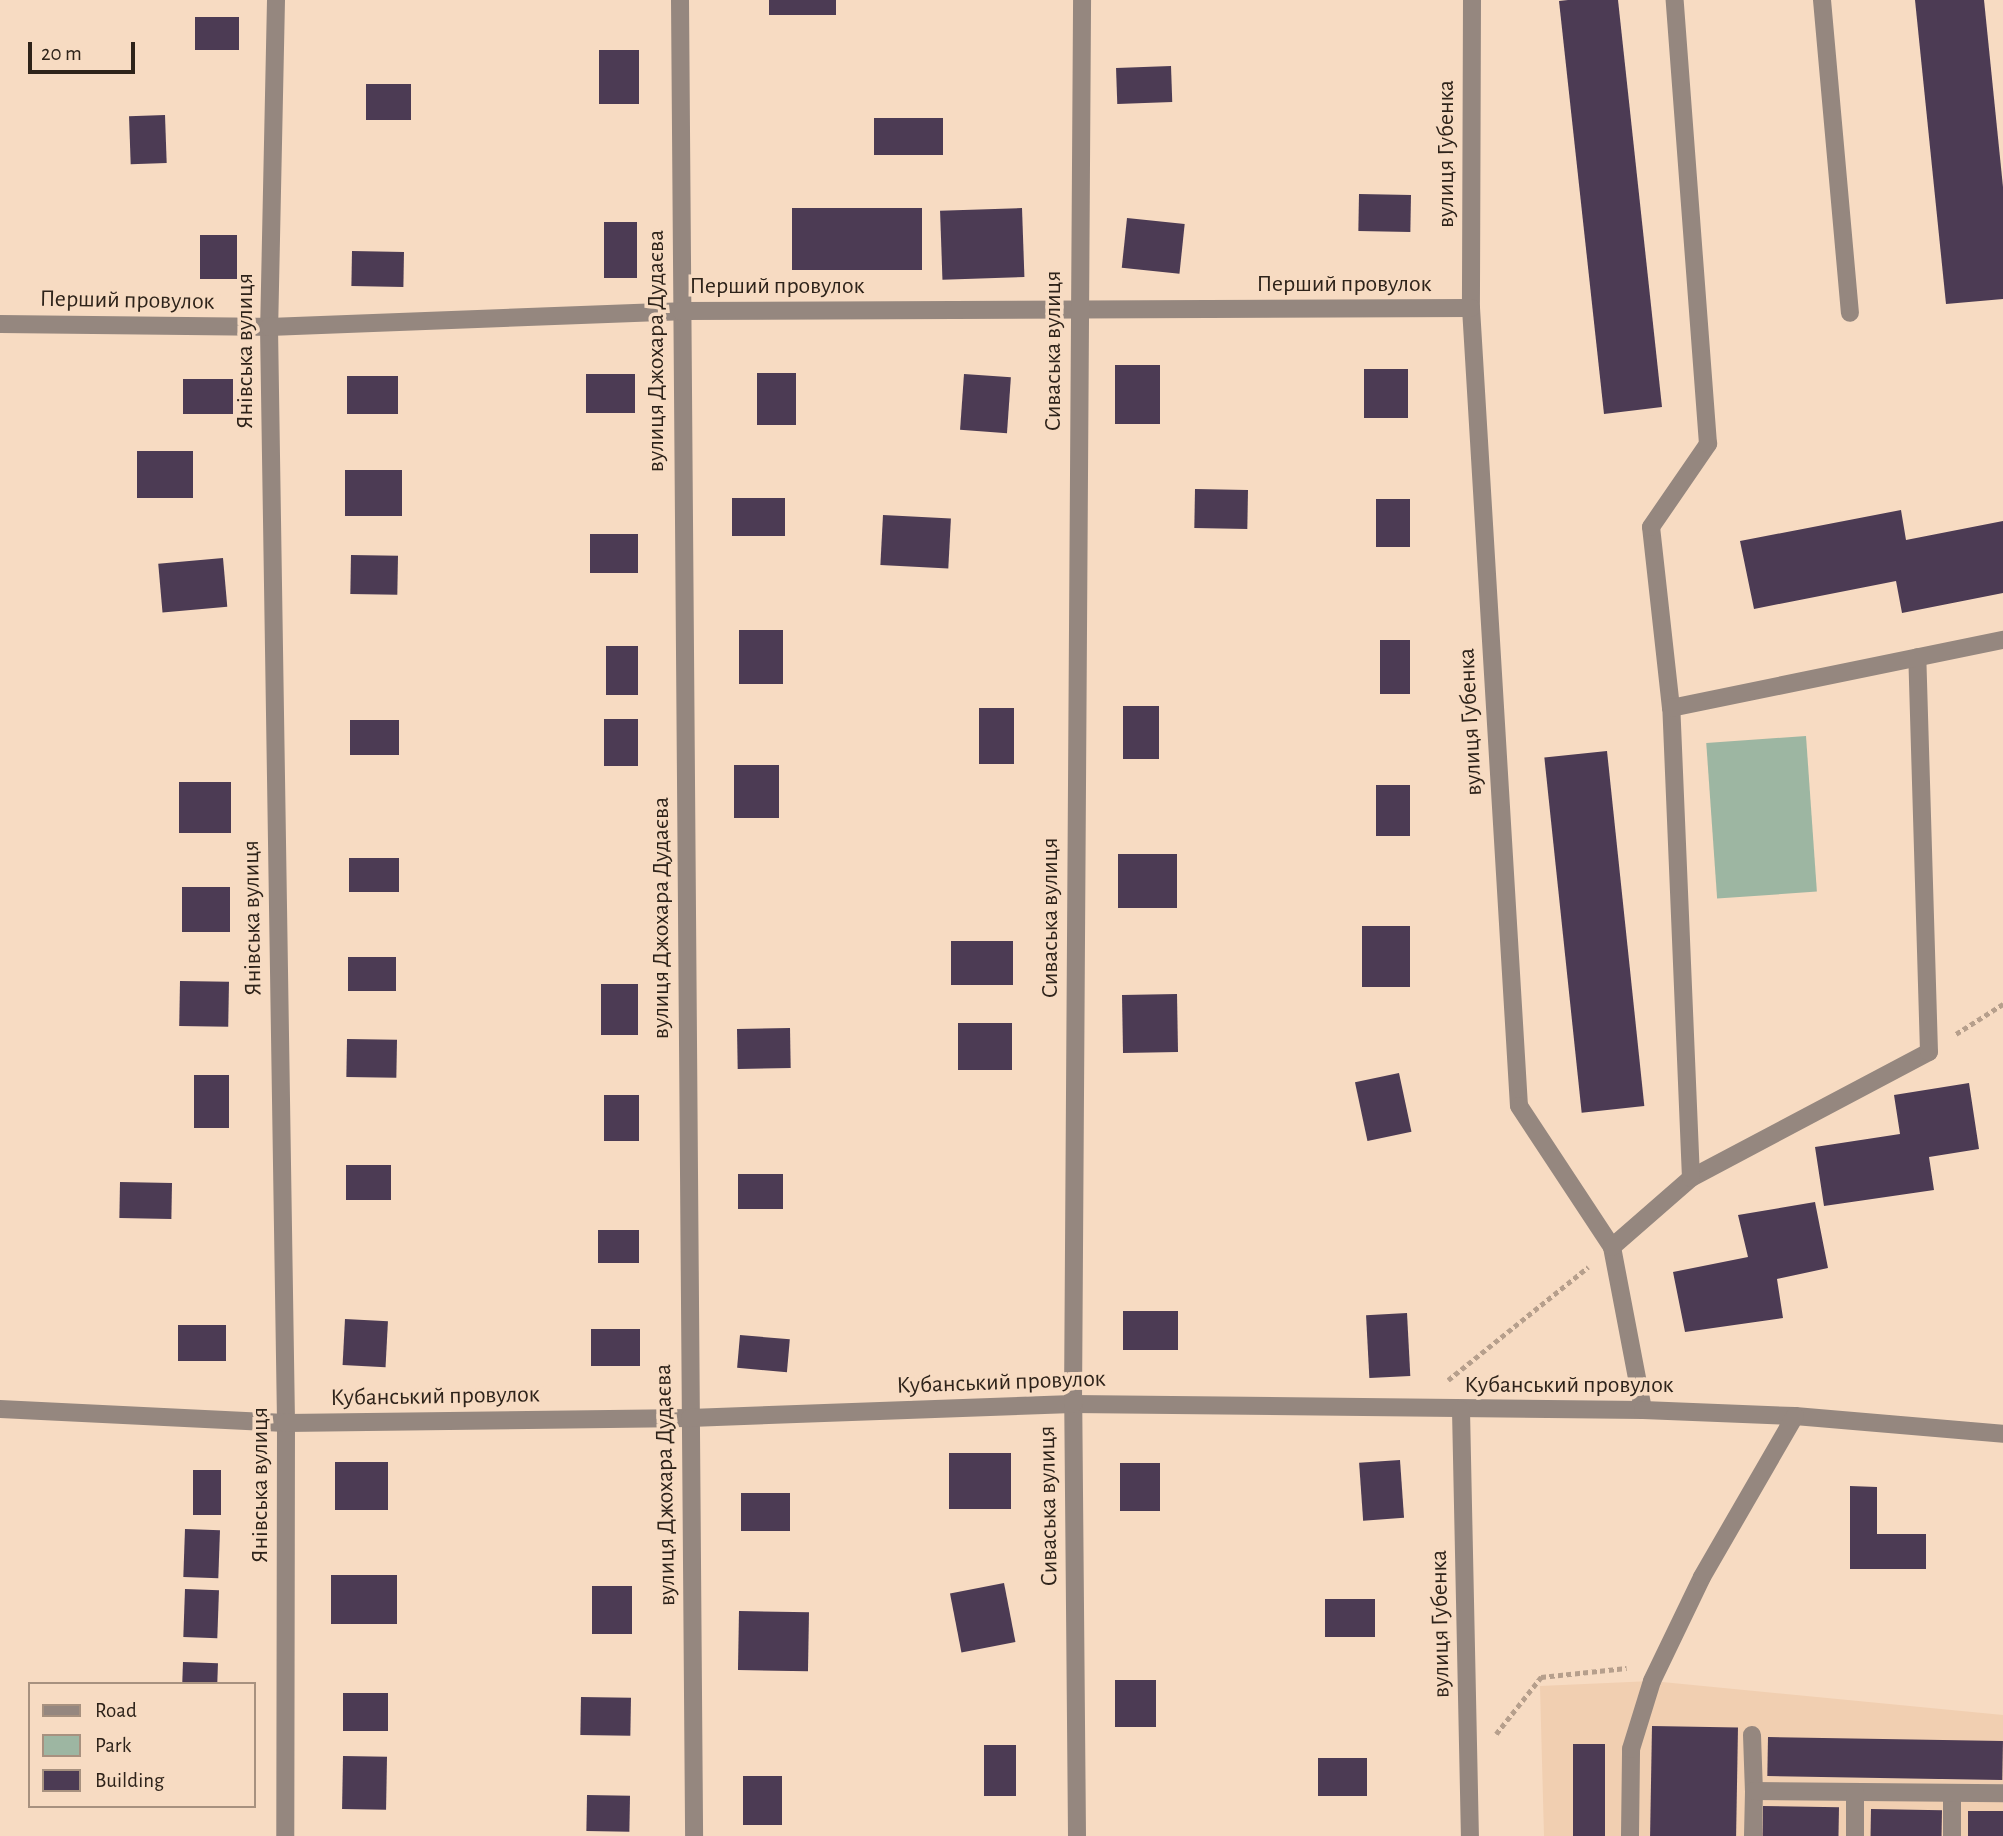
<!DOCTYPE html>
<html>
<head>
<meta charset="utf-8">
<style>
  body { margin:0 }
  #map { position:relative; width:2003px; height:1836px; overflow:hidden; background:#f7dbc2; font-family:"Alegreya Sans",sans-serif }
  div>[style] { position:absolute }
  .built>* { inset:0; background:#f1cfb1 }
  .green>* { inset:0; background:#9db6a2; transform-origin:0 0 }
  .building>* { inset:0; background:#4c3b54; transform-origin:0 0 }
  .path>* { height:4.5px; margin-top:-2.25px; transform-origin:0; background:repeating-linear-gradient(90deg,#b69f8c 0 5px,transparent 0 8.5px) }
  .minor>* { height:18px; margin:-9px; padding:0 9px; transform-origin:9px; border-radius:9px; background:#95877f }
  span { translate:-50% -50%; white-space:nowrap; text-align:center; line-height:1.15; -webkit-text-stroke:7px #f7dbc2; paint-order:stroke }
  .street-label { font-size:24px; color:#2e231a }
  .legend { position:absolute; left:28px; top:1682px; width:228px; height:126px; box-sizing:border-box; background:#f7dbc2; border:2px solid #a7917f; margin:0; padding:9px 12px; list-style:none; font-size:21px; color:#2e231a }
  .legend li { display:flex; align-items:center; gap:14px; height:35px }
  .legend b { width:35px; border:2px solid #a7917f }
  .scale { position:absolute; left:28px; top:42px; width:107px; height:32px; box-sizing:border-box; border:4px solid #2e231a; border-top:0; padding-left:9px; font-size:21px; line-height:24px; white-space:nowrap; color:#2e231a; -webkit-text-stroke:5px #f7dbc2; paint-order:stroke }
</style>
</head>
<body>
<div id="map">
  <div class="built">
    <i style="clip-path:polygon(1652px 1681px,2003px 1715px,2003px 1836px,1544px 1836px,1540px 1686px)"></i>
  </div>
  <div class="green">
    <i style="left:1806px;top:736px;width:156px;height:100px;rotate:86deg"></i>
  </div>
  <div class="building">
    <i style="left:769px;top:0;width:67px;height:15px"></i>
    <i style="clip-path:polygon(1568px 0,1618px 0,1662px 407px,1604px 414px,1559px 1px)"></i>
    <i style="clip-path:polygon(1915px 0,1984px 0,2003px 187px,2003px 299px,1946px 304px)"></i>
    <i style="left:195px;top:17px;width:44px;height:33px"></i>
    <i style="left:599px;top:50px;width:40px;height:54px"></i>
    <i style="left:1171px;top:66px;width:36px;height:55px;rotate:88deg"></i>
    <i style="left:411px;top:84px;width:36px;height:45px;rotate:90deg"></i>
    <i style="left:165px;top:115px;width:48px;height:36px;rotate:88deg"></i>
    <i style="left:874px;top:118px;width:69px;height:37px"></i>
    <i style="left:1359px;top:194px;width:52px;height:37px;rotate:1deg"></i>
    <i style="left:792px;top:208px;width:130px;height:62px"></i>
    <i style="left:1022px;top:208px;width:69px;height:82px;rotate:88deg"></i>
    <i style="left:1127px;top:218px;width:58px;height:50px;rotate:6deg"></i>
    <i style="left:637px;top:222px;width:56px;height:33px;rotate:90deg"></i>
    <i style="left:237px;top:235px;width:44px;height:37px;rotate:90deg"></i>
    <i style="left:352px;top:251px;width:52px;height:35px;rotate:1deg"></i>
    <i style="left:1115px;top:365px;width:45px;height:59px"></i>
    <i style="left:1364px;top:369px;width:44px;height:49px"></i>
    <i style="left:757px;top:373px;width:39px;height:52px"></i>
    <i style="left:586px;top:374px;width:49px;height:39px"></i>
    <i style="left:964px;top:374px;width:47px;height:56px;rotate:4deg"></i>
    <i style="left:347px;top:376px;width:51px;height:38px"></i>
    <i style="left:183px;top:379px;width:50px;height:35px"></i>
    <i style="left:137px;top:451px;width:56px;height:47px"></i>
    <i style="left:345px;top:470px;width:57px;height:46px"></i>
    <i style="left:1195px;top:489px;width:53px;height:39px;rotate:1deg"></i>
    <i style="left:732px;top:498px;width:53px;height:38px"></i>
    <i style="left:1376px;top:499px;width:34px;height:48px"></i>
    <i style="clip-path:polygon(1901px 510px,1906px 540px,2003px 521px,2003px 593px,1902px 613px,1896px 581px,1754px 609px,1740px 541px)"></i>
    <i style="left:883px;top:515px;width:68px;height:50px;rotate:3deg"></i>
    <i style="left:590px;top:534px;width:48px;height:39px"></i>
    <i style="left:351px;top:555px;width:47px;height:39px;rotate:1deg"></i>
    <i style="left:223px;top:558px;width:49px;height:65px;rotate:85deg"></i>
    <i style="left:739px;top:630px;width:44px;height:54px"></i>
    <i style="left:1380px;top:640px;width:30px;height:54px"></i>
    <i style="left:606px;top:646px;width:32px;height:49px"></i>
    <i style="left:1123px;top:706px;width:36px;height:53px"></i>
    <i style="left:979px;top:708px;width:35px;height:56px"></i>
    <i style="left:604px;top:719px;width:34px;height:47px"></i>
    <i style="left:350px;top:720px;width:49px;height:35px"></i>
    <i style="left:1607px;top:751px;width:357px;height:63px;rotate:84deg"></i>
    <i style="left:734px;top:765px;width:45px;height:53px"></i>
    <i style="left:179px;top:782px;width:52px;height:51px"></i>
    <i style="left:1376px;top:785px;width:34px;height:51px"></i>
    <i style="left:1118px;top:854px;width:59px;height:54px"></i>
    <i style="left:349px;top:858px;width:50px;height:34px"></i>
    <i style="left:182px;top:887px;width:48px;height:45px"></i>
    <i style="left:1362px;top:926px;width:48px;height:61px"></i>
    <i style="left:951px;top:941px;width:62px;height:44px"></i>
    <i style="left:348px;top:957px;width:48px;height:34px"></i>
    <i style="left:180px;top:981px;width:49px;height:45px;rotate:1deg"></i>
    <i style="left:601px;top:984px;width:37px;height:51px"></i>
    <i style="left:1177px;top:994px;width:58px;height:55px;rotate:89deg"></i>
    <i style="left:958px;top:1023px;width:54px;height:47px"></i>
    <i style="left:790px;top:1028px;width:40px;height:53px;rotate:89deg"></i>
    <i style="left:347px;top:1039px;width:50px;height:38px;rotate:1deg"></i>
    <i style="left:1399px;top:1073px;width:60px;height:45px;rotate:78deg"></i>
    <i style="left:194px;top:1075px;width:35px;height:53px"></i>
    <i style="clip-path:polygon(1969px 1083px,1979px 1149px,1929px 1157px,1934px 1190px,1824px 1206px,1815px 1147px,1900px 1134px,1894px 1095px)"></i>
    <i style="left:639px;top:1095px;width:46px;height:35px;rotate:90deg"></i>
    <i style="left:346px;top:1165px;width:45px;height:35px"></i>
    <i style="left:738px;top:1174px;width:45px;height:35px"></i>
    <i style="left:120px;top:1182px;width:52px;height:36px;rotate:1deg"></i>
    <i style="clip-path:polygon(1815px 1202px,1828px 1268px,1777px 1279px,1783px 1318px,1685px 1332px,1673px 1272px,1748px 1257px,1738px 1215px)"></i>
    <i style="left:598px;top:1230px;width:41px;height:33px"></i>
    <i style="left:1123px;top:1311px;width:55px;height:39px"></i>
    <i style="left:1407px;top:1313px;width:63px;height:41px;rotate:87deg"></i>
    <i style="left:345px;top:1319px;width:43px;height:46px;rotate:3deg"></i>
    <i style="left:178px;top:1325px;width:48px;height:36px"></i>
    <i style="left:591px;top:1329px;width:49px;height:37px"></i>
    <i style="left:740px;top:1335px;width:50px;height:33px;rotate:5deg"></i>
    <i style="left:949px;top:1453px;width:62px;height:56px"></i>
    <i style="left:1400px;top:1460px;width:58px;height:41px;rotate:86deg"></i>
    <i style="left:335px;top:1462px;width:53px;height:48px"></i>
    <i style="left:1120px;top:1463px;width:40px;height:48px"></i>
    <i style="left:193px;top:1470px;width:28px;height:45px"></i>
    <i style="clip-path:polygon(1850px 1486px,1877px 1487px,1877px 1534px,1926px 1534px,1926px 1569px,1850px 1569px)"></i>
    <i style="left:741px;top:1493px;width:49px;height:38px"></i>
    <i style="left:185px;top:1529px;width:35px;height:48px;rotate:2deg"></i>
    <i style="left:397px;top:1575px;width:49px;height:66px;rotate:90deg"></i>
    <i style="left:1004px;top:1583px;width:60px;height:55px;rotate:79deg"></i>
    <i style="left:592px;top:1586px;width:40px;height:48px"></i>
    <i style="left:185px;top:1589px;width:34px;height:48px;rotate:2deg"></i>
    <i style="left:1325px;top:1599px;width:50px;height:38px"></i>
    <i style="left:739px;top:1611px;width:70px;height:59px;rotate:1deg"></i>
    <i style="left:183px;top:1662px;width:35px;height:22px;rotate:2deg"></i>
    <i style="left:1115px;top:1680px;width:41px;height:47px"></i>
    <i style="left:343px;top:1693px;width:45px;height:38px"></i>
    <i style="left:581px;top:1697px;width:50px;height:38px;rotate:1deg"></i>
    <i style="left:1652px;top:1726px;width:86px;height:110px;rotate:1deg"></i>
    <i style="left:1768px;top:1737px;width:235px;height:39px;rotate:1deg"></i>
    <i style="left:1573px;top:1744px;width:32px;height:92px"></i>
    <i style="left:984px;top:1745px;width:32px;height:51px"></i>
    <i style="left:343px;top:1756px;width:44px;height:53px;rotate:1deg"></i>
    <i style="left:1318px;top:1758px;width:49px;height:38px"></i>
    <i style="left:743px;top:1776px;width:39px;height:49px"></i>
    <i style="left:587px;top:1795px;width:43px;height:36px;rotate:1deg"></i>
    <i style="left:1763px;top:1806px;width:76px;height:30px;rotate:1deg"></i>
    <i style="left:1871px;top:1809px;width:71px;height:27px;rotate:1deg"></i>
    <i style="left:1968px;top:1811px;width:35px;height:25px"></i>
  </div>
  <div class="path">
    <i style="left:1956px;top:1034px;width:56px;rotate:-32.6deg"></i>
    <i style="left:1448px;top:1380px;width:180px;rotate:-38.9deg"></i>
    <i style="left:1496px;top:1734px;width:73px;rotate:-51.7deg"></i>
    <i style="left:1541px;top:1677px;width:86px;rotate:-6deg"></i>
  </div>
  <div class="minor">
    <i style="left:276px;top:0;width:327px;rotate:91.2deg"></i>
    <i style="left:269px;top:327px;width:1096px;rotate:89.11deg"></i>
    <i style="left:286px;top:1423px;width:413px;rotate:90.1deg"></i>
    <i style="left:680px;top:0;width:1836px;rotate:89.56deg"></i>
    <i style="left:1472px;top:0;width:308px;rotate:90.2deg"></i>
    <i style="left:1471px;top:308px;width:799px;rotate:86.56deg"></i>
    <i style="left:1519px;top:1106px;width:169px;rotate:56.6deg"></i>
    <i style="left:1612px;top:1247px;width:166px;rotate:79.2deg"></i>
    <i style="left:1822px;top:0;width:314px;rotate:84.9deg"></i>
    <i style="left:0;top:324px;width:269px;rotate:0.6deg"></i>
    <i style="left:269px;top:327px;width:412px;rotate:-2.2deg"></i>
    <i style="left:681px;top:311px;width:790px;rotate:-0.22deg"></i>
    <i style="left:1671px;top:708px;width:182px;rotate:-96.3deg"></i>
    <i style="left:1651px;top:527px;width:101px;rotate:-55.5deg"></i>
    <i style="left:1708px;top:444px;width:445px;rotate:-94.3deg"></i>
    <i style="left:1691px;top:1178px;width:269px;rotate:-27.9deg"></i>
    <i style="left:1929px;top:1052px;width:395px;rotate:-91.7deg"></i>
    <i style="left:1612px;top:1247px;width:105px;rotate:-41.1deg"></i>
    <i style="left:1691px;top:1178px;width:470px;rotate:-92.4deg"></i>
    <i style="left:1671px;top:708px;width:339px;rotate:-11.6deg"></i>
    <i style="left:0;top:1409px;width:286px;rotate:2.8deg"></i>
    <i style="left:286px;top:1423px;width:404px;rotate:-0.7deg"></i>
    <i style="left:690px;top:1418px;width:383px;rotate:-2.1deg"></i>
    <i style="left:1073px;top:1404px;width:570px;rotate:0.6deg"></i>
    <i style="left:1643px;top:1410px;width:152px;rotate:2.3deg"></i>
    <i style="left:1795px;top:1416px;width:209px;rotate:4.9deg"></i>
    <i style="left:1461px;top:1410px;width:426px;rotate:88.8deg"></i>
    <i style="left:1752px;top:1735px;width:56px;rotate:88deg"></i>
    <i style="left:1952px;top:1793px;width:43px;rotate:90deg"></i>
    <i style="left:1077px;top:1836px;width:432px;rotate:-90.5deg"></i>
    <i style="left:1073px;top:1404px;width:1404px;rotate:-89.63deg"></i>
    <i style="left:1630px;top:1836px;width:87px;rotate:-89.3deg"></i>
    <i style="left:1631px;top:1749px;width:71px;rotate:-72.8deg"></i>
    <i style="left:1652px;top:1681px;width:115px;rotate:-64.3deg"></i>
    <i style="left:1702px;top:1577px;width:186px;rotate:-60deg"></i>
    <i style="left:1753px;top:1836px;width:45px;rotate:-88.7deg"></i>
    <i style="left:1754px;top:1791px;width:249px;rotate:0.5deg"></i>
    <i style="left:1855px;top:1836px;width:44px;rotate:-90deg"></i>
  </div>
  <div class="street-label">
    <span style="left:1447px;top:154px;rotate:-90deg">вулиця Губенка</span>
    <span style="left:1344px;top:285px">Перший провулок</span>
    <span style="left:777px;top:287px">Перший провулок</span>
    <span style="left:127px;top:301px;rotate:1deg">Перший провулок</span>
    <span style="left:246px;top:351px;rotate:-90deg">Янівська вулиця</span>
    <span style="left:657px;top:351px;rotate:-90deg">вулиця Джохара Дудаєва</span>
    <span style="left:1054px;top:351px;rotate:-90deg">Сиваська вулиця</span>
    <span style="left:1471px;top:722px;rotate:-93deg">вулиця Губенка</span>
    <span style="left:253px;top:918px;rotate:-91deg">Янівська вулиця</span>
    <span style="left:662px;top:918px;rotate:-90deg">вулиця Джохара Дудаєва</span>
    <span style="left:1051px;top:918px;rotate:-90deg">Сиваська вулиця</span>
    <span style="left:1001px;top:1383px;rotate:-2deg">Кубанський провулок</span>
    <span style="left:1569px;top:1386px">Кубанський провулок</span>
    <span style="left:435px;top:1397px;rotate:-1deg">Кубанський провулок</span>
    <span style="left:261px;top:1485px;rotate:-90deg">Янівська вулиця</span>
    <span style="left:666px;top:1485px;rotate:-91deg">вулиця Джохара Дудаєва</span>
    <span style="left:1049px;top:1506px;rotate:-91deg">Сиваська вулиця</span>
    <span style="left:1441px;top:1624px;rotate:-91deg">вулиця Губенка</span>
  </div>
  <ul class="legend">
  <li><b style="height:9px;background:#95877f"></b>Road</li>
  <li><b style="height:19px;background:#9db6a2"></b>Park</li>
  <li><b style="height:19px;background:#4c3b54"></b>Building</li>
  </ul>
  <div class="scale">20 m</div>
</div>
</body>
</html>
